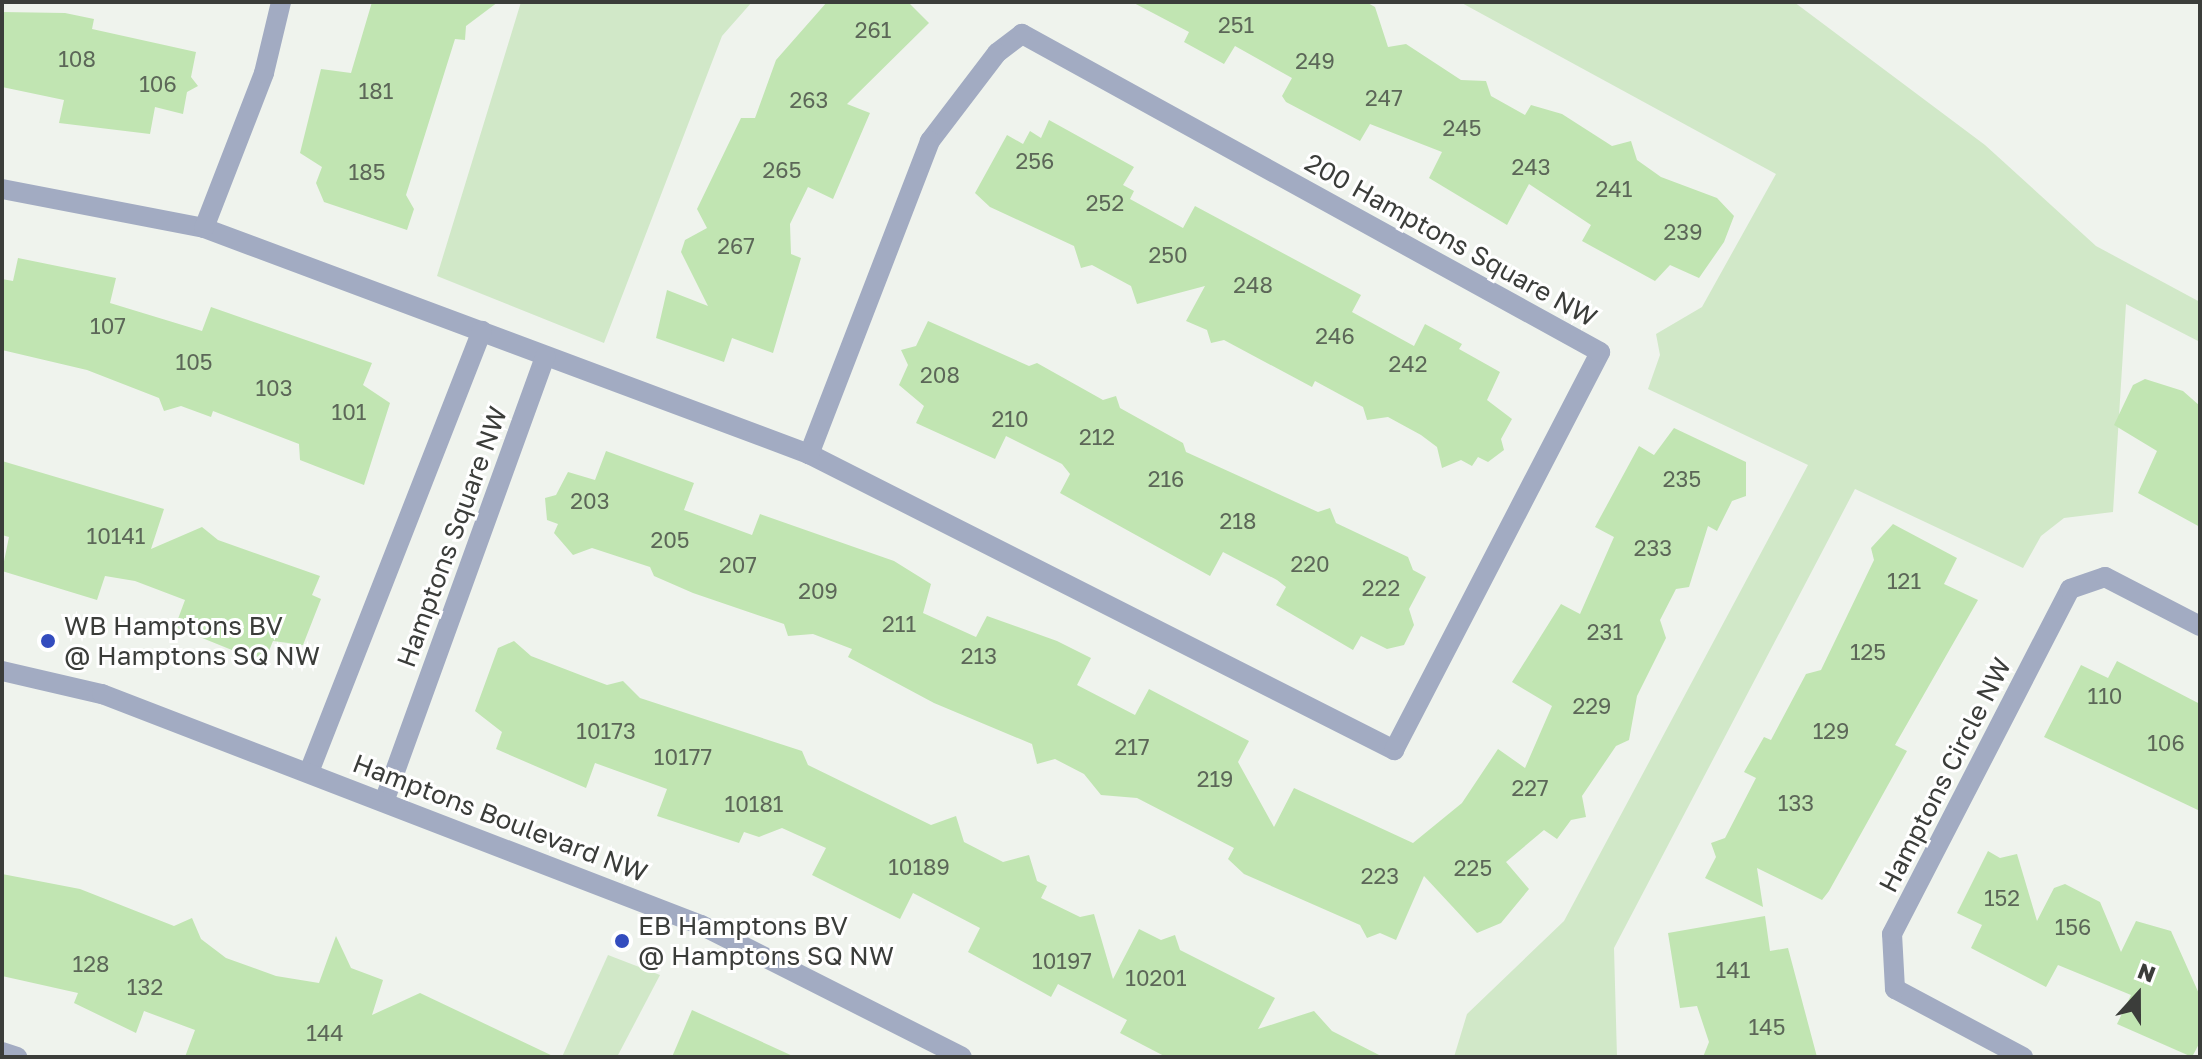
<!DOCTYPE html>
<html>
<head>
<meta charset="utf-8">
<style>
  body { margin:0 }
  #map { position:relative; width:2202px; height:1059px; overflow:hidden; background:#eff3ed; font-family:"Golos Text",sans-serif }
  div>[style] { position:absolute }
  .green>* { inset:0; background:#d1e8c8 }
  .building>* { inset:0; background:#c1e5b2 }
  .minor>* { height:20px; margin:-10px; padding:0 10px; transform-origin:10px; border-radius:10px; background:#a2abc2 }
  .tertiary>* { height:20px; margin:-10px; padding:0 10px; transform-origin:10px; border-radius:10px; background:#a2abc2 }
  .dots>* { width:22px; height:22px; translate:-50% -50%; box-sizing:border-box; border:4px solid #fff; border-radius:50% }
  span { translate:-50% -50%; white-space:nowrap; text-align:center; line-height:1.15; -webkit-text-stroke:6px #fff; paint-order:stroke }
  .number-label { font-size:22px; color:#5c6758 }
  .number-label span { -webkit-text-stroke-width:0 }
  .street-label { font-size:26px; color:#3b3d3a }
  .poi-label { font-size:26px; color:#3b3d3a }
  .left { translate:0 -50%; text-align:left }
  .frame { position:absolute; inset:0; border:4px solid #3b3d3a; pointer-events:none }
  .north { position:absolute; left:2098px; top:955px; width:80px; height:80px; -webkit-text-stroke:6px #fff; paint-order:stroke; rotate:21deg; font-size:22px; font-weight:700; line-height:32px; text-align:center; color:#3b3d3a }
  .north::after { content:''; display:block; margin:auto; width:28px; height:36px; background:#3b3d3a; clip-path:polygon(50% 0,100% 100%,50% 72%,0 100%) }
</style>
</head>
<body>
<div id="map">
  <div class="green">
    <i style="clip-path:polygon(521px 2px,752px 2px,722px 36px,604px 343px,437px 276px)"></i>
    <i style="clip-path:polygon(1460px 2px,1794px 2px,1985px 145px,2096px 246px,2200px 302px,2200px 342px,2126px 304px,2113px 512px,2064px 518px,2041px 536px,2023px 568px,1855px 489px,1614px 948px,1617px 1057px,1454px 1057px,1467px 1014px,1564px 921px,1808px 465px,1648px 389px,1660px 355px,1656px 334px,1702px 307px,1776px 174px)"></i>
    <i style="clip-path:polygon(608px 955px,660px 975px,617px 1057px,562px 1057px)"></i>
  </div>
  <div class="building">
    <i style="clip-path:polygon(372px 2px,498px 2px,466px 26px,465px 40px,455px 39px,406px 195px,414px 209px,407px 230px,324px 202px,316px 183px,322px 167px,300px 153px,321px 69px,351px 73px)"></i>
    <i style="clip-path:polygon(827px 2px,908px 2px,929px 23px,847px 104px,870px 113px,833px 199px,808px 187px,790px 224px,791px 254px,801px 258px,773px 353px,732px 338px,724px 362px,656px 338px,667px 290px,708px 306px,681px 252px,685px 240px,707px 228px,697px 209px,741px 118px,755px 118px,776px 60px)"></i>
    <i style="clip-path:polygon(1132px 2px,1366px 2px,1375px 7px,1388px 47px,1406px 44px,1461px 80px,1486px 81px,1491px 96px,1525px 115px,1531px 105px,1562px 114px,1612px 146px,1631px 141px,1637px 160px,1661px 177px,1717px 198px,1734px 216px,1724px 242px,1699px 278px,1670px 265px,1655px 281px,1582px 241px,1591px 225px,1529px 184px,1507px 225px,1429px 178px,1442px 152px,1370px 124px,1360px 141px,1286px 102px,1282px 96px,1292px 78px,1235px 46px,1224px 64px,1184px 42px,1189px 32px)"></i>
    <i style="clip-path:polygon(2px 12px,65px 13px,94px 19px,92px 29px,196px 52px,191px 77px,198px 86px,187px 92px,183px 114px,155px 107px,150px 134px,59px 123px,64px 100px,2px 87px)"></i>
    <i style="clip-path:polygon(1049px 120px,1134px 167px,1123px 185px,1134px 191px,1130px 199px,1183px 228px,1195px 206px,1361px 295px,1352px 312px,1414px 346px,1425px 324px,1462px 344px,1459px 349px,1500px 372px,1487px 400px,1512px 419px,1501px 439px,1504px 450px,1488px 462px,1478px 457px,1472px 466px,1461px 460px,1442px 468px,1437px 447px,1421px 435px,1388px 417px,1367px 420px,1363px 407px,1315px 381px,1312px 387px,1224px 340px,1211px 343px,1207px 330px,1186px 321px,1205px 286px,1137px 304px,1131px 286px,1092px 265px,1081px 268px,1074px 246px,990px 207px,975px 193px,1007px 135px,1023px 144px,1030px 131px,1041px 138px)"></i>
    <i style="clip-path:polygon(18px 258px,116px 278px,110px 303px,202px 331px,211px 307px,372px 363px,363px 385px,390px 403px,364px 485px,300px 460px,299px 444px,213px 411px,211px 417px,181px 406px,164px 411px,159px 398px,87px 370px,2px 350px,2px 279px,13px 281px)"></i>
    <i style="clip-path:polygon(928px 321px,1029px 366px,1037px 363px,1103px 400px,1116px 396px,1120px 408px,1183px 443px,1186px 452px,1318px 512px,1330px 508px,1336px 523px,1408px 557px,1413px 570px,1426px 577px,1409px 609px,1414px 625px,1404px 645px,1387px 649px,1361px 636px,1353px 650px,1276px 605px,1286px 587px,1277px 580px,1223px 552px,1210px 576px,1060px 493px,1070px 474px,1062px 464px,1006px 436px,995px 459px,916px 423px,924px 406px,899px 385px,908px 365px,901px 350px,916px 346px)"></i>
    <i style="clip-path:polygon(2145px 379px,2183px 391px,2200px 406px,2200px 527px,2138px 493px,2157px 451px,2114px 425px,2133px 385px)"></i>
    <i style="clip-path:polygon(1674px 428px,1746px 462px,1746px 496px,1732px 501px,1717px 531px,1708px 526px,1689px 587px,1676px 589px,1660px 620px,1666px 638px,1637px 696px,1629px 740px,1616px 746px,1582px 796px,1586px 817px,1571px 820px,1557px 839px,1544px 830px,1506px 862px,1529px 889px,1501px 923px,1477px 933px,1424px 876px,1396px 940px,1380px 933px,1367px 938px,1360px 925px,1244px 874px,1228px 859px,1234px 848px,1137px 798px,1101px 795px,1084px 774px,1055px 759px,1037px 764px,1032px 744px,934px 703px,848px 657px,852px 649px,813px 634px,788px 636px,784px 624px,693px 593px,654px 576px,650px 567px,592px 548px,573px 555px,554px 533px,558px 524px,547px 520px,545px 498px,556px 495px,568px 472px,595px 480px,606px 451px,694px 483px,684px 510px,752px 535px,760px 514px,894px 561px,931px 584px,923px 613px,976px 637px,987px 616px,1057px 641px,1091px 658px,1077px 685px,1135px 715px,1149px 689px,1249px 741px,1238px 762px,1274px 827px,1294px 788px,1413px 843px,1462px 803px,1498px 749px,1525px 768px,1552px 706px,1512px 682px,1561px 604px,1580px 614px,1614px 537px,1595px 527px,1639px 446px,1654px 455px)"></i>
    <i style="clip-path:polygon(2px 461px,164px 509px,151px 549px,202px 527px,218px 540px,320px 576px,312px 595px,321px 599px,303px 645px,273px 641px,264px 663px,175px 627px,185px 600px,135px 581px,105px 576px,97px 600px,2px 571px,9px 537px,2px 535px)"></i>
    <i style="clip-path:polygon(1893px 524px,1957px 558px,1944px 584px,1978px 600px,1895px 745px,1907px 751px,1829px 891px,1822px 900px,1757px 868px,1763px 907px,1705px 878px,1716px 857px,1711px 843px,1725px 838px,1756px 778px,1744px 772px,1764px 737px,1771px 740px,1806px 674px,1821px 670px,1874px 560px,1871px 548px)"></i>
    <i style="clip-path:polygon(514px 641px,531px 656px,583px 676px,607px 685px,623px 681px,640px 698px,802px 751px,808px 765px,931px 825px,956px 816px,964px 842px,1003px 862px,1029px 855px,1037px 881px,1047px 886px,1041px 898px,1080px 917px,1094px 914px,1113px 979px,1139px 929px,1161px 940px,1175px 935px,1180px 950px,1275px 998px,1258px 1029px,1314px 1011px,1332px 1031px,1383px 1057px,1166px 1057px,1120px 1033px,1127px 1020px,1058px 984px,1051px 997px,968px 952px,980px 928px,913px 893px,900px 919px,812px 875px,826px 848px,782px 828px,759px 837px,744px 832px,739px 843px,657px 816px,667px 789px,595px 763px,586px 788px,496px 749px,502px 732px,475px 711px,498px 648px)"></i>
    <i style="clip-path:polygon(2117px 661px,2200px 704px,2200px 811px,2044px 737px,2081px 665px,2108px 678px)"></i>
    <i style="clip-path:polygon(1988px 851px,2000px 858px,2017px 854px,2037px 921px,2054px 888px,2065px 884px,2100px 902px,2121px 952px,2136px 921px,2171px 931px,2200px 996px,2200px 1042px,2192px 1057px,2117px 1024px,2131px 995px,2058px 965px,2046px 987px,1971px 948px,1982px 925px,1957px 913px)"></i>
    <i style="clip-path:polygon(2px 874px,80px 889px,174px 926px,192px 918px,201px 939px,226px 958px,276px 976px,319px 983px,336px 936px,351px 968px,383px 980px,372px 1015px,420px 993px,555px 1057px,185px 1057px,195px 1030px,144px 1011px,136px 1033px,74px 1003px,78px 993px,2px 976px)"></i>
    <i style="clip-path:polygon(1765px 916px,1770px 951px,1788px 948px,1817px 1057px,1703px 1057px,1709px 1042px,1697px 1006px,1680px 1008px,1668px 933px)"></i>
    <i style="clip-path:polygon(692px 1010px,795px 1057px,672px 1057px)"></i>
  </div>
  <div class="minor">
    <i style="left:2px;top:189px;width:206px;rotate:10.9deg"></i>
    <i style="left:204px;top:228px;width:646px;rotate:20.48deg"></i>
    <i style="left:809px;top:454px;width:656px;rotate:26.84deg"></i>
    <i style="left:1394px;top:750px;width:448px;rotate:-62.6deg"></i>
    <i style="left:1600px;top:352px;width:660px;rotate:-151.18deg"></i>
    <i style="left:1022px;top:34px;width:31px;rotate:143deg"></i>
    <i style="left:997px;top:53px;width:111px;rotate:127.3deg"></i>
    <i style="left:930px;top:141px;width:336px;rotate:111.1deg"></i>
    <i style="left:204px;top:228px;width:166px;rotate:-68.8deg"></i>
    <i style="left:264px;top:73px;width:73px;rotate:-76.5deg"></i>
    <i style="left:309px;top:772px;width:474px;rotate:-68.6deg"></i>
    <i style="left:385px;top:799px;width:471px;rotate:-70.1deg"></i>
    <i style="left:2px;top:1052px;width:16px;rotate:18deg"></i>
    <i style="left:2023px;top:1057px;width:145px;rotate:-152deg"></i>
    <i style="left:1895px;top:989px;width:55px;rotate:-93.1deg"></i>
    <i style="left:1892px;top:934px;width:388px;rotate:-62.7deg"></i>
    <i style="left:2070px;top:589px;width:37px;rotate:-19deg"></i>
    <i style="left:2105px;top:577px;width:107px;rotate:27.3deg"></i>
  </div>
  <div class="tertiary">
    <i style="left:2px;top:671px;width:103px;rotate:13deg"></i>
    <i style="left:102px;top:694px;width:642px;rotate:21.09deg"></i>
    <i style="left:701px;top:925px;width:292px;rotate:26.8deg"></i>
  </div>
  <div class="dots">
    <i style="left:48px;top:641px;background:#334cbe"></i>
    <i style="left:622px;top:941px;background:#334cbe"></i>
  </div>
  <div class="number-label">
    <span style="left:1236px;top:25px">251</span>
    <span style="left:873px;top:30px">261</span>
    <span style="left:77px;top:59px">108</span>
    <span style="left:1315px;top:61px">249</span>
    <span style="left:158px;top:84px">106</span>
    <span style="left:376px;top:91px">181</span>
    <span style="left:1384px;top:98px">247</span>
    <span style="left:809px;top:100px">263</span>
    <span style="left:1462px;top:128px">245</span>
    <span style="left:1035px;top:161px">256</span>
    <span style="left:1531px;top:167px">243</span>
    <span style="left:782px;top:170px">265</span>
    <span style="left:367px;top:172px">185</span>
    <span style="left:1614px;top:189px">241</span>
    <span style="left:1105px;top:203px">252</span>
    <span style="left:1683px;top:232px">239</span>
    <span style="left:736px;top:246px">267</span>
    <span style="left:1168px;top:255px">250</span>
    <span style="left:1253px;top:285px">248</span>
    <span style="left:108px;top:326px">107</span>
    <span style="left:1335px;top:336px">246</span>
    <span style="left:194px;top:362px">105</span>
    <span style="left:1408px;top:364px">242</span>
    <span style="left:940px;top:375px">208</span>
    <span style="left:274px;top:388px">103</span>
    <span style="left:349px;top:412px">101</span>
    <span style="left:1010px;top:419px">210</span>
    <span style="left:1097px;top:437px">212</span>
    <span style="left:1166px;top:479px">216</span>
    <span style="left:1682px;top:479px">235</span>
    <span style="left:590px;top:501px">203</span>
    <span style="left:1238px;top:521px">218</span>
    <span style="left:116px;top:536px">10141</span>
    <span style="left:670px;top:540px">205</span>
    <span style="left:1653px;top:548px">233</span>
    <span style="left:1310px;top:564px">220</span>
    <span style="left:738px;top:565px">207</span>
    <span style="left:1904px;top:581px">121</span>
    <span style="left:1381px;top:588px">222</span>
    <span style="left:818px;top:591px">209</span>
    <span style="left:899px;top:624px">211</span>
    <span style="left:1605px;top:632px">231</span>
    <span style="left:1868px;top:652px">125</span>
    <span style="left:979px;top:656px">213</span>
    <span style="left:2105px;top:696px">110</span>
    <span style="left:1592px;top:706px">229</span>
    <span style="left:606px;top:731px">10173</span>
    <span style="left:1831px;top:731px">129</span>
    <span style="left:2166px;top:743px">106</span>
    <span style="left:1132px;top:747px">217</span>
    <span style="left:683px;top:757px">10177</span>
    <span style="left:1215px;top:779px">219</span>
    <span style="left:1530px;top:788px">227</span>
    <span style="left:1796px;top:803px">133</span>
    <span style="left:754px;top:804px">10181</span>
    <span style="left:919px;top:867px">10189</span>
    <span style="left:1473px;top:868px">225</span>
    <span style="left:1380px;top:876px">223</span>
    <span style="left:2002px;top:898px">152</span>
    <span style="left:2073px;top:927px">156</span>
    <span style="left:1062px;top:961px">10197</span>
    <span style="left:91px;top:964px">128</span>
    <span style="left:1733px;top:970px">141</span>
    <span style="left:1156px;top:978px">10201</span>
    <span style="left:145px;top:987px">132</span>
    <span style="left:1767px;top:1027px">145</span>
    <span style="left:325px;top:1033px">144</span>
  </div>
  <div class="street-label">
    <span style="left:1451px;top:240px;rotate:29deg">200 Hamptons Square NW</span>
    <span style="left:452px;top:537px;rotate:-70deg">Hamptons Square NW</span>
    <span style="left:1945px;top:775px;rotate:-63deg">Hamptons Circle NW</span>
    <span style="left:500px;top:818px;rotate:21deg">Hamptons Boulevard NW</span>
  </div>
  <div class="poi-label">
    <span class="left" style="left:64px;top:641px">WB Hamptons BV<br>@ Hamptons SQ NW</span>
    <span class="left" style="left:638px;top:941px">EB Hamptons BV<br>@ Hamptons SQ NW</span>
  </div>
  <div class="frame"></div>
  <div class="north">N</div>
</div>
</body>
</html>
